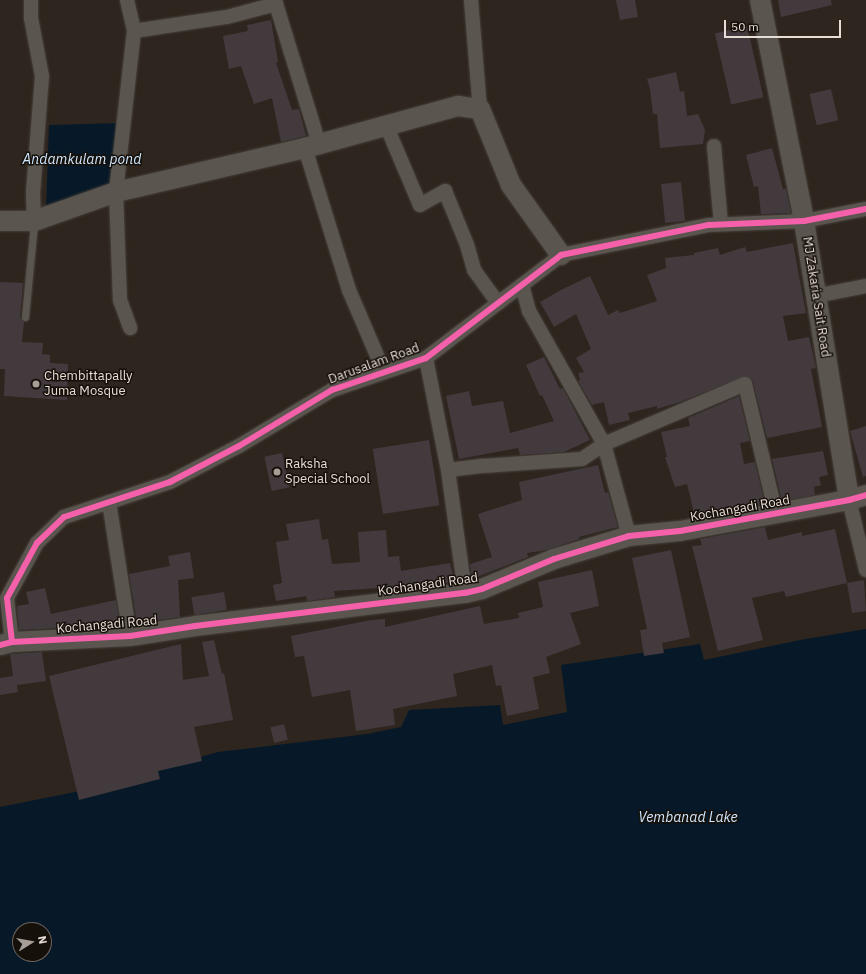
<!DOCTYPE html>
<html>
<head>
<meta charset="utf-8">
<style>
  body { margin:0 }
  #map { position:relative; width:866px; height:974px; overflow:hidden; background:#2e261e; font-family:"IBM Plex Sans",sans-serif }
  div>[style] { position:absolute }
  .water>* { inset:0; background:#071928 }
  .building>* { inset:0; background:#433a3e; transform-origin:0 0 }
  .roads { filter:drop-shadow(0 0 1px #47403b) drop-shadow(0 0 1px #47403b) }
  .lane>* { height:7px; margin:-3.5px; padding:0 3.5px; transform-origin:3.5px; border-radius:3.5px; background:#5b554f }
  .street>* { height:14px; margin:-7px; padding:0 7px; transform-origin:7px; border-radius:7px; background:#5b554f }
  .secondary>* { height:20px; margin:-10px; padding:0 10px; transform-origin:10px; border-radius:10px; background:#5b554f }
  .cycleway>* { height:6px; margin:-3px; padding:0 3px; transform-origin:3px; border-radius:3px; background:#f560ab }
  .dots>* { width:11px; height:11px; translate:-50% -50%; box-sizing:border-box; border:2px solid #16100a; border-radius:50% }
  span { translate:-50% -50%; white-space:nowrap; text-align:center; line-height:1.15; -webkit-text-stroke:3px #16100a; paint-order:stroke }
  .street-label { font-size:13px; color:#e8ded6 }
  .poi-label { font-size:13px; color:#e8ded6 }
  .left { translate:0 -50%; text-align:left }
  .water-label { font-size:14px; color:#cee7fe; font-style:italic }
  .north { position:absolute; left:12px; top:922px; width:40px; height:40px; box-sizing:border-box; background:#16100a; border:1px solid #6a625c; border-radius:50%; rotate:79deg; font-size:11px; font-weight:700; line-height:16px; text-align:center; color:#e8ded6 }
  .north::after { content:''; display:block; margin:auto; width:14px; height:18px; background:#a79e96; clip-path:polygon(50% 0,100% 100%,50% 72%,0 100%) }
  .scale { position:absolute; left:724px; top:20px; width:117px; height:18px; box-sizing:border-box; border:2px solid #e8ded6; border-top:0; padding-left:5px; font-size:12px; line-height:14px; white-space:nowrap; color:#e8ded6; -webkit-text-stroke:3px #16100a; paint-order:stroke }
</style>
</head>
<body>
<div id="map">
  <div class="water">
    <i style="clip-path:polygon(121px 123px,114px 188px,46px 210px,49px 125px)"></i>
    <i style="clip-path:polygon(evenodd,866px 629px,866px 974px,0 974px,0 807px,75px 792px,218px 752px,367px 734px,401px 727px,409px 710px,500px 705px,503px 725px,567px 712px,561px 665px,700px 644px,704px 660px,800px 640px,866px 629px,20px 930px,44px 930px,44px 954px,20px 954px,20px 930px)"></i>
  </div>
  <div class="building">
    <i style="clip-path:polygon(616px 0,635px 0,638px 17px,620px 20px)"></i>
    <i style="clip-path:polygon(778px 0,831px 0,832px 5px,781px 17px)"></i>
    <i style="clip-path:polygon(271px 20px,278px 62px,276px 63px,292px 110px,299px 109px,306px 136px,281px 142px,272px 98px,254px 104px,241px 66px,229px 69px,223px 36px,248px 31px,247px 25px)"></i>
    <i style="left:747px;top:26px;width:73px;height:33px;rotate:77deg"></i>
    <i style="clip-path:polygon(676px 72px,680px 92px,684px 91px,687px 116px,698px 114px,705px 130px,703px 144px,660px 148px,657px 114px,653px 114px,650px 89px,647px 79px)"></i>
    <i style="left:831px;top:89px;width:32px;height:22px;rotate:77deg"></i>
    <i style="clip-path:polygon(772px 148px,783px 189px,786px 189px,791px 213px,761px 214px,758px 186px,754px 187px,746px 155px)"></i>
    <i style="left:681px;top:182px;width:39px;height:20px;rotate:84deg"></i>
    <i style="clip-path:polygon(793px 243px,806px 313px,783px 316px,788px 341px,809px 337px,816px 368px,811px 369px,822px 427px,767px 438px,753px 382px,750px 378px,746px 376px,680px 402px,657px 409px,657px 406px,628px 413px,630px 420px,609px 425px,604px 402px,592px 405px,578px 381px,580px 380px,578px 373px,584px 372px,576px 358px,591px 349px,576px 314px,554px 327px,540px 302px,561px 290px,590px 276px,608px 315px,618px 310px,620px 313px,657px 301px,647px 275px,666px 268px,665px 258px,694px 255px,694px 253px,718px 248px,720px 255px,745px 247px,747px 252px)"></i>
    <i style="clip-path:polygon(0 282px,23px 283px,20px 317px,24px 322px,22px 342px,43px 343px,42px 354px,50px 355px,50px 363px,68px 364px,67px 400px,4px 396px,5px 369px,0 369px)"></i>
    <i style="clip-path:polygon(544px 357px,560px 389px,563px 388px,590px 440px,564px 452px,520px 455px,518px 448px,459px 459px,446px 396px,469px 391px,472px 406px,503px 401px,510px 433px,554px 421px,542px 395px,540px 396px,526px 365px)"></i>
    <i style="clip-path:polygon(739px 396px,750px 441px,740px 443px,744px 464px,755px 462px,765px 504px,695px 517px,687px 484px,675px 487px,665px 457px,667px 457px,661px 432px,690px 426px,688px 418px)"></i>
    <i style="clip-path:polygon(866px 426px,866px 476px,863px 477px,850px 431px)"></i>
    <i style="left:429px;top:440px;width:66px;height:57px;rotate:81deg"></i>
    <i style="clip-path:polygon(823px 451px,828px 475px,819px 477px,821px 485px,814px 487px,815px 495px,782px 501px,772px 459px)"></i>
    <i style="left:282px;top:453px;width:35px;height:18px;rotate:78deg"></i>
    <i style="clip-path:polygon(598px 465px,605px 493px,608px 492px,618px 527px,579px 537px,579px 539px,547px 550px,527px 553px,528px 557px,472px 579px,470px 564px,492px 557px,478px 514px,522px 500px,519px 482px)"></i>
    <i style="clip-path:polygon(319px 519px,322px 540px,328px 539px,332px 564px,360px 562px,358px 532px,386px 530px,388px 557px,399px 556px,401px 571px,450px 563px,455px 582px,408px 588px,408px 586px,334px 591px,335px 597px,307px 601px,306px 596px,276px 601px,273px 585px,282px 583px,276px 542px,289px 540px,286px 524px)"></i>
    <i style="clip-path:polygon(765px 527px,768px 540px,802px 532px,802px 536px,835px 529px,847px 583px,864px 580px,866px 611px,852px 613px,847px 583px,786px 597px,784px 591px,752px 598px,763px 640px,718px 651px,692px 546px,702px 545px,700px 539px)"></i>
    <i style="clip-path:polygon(671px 550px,690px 637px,662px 643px,664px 653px,644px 656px,640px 630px,647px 629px,632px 558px)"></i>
    <i style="clip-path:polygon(190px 552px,194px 578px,178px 580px,180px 617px,137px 623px,129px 574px,170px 566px,168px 556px)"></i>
    <i style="clip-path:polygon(592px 570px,599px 606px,570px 613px,581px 644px,546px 657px,550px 673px,533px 677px,539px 709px,507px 716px,501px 685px,496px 686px,492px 665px,453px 674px,457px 696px,393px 709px,395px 725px,356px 731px,350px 690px,312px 697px,304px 656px,295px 657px,291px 636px,371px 620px,385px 619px,385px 627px,480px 606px,484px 624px,519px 618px,518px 613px,543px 607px,538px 582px)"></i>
    <i style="clip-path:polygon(45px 588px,51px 614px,116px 600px,120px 625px,19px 630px,17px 606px,29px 604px,26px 592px)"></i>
    <i style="left:224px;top:592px;width:18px;height:33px;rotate:81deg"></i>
    <i style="clip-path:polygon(214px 640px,222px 674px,224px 673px,233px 720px,194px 727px,202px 761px,158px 771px,160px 779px,79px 800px,49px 676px,181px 644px,183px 680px,209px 676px,202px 642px)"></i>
    <i style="clip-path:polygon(42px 652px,46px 681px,17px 685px,18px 692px,0 695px,0 678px,13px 676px,10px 654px)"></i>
    <i style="left:284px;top:724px;width:16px;height:14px;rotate:76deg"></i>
  </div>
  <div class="roads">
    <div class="lane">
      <i style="left:25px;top:317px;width:94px;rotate:-84.5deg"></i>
    </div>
    <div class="street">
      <i style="left:31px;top:0;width:18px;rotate:90deg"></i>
      <i style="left:31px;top:18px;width:59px;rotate:79.3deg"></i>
      <i style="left:42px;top:76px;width:116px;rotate:94.4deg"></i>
      <i style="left:33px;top:192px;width:29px;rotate:88deg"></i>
      <i style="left:127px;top:0;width:32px;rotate:77deg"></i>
      <i style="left:134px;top:31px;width:162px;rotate:96.4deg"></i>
      <i style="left:116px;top:192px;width:108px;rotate:87.9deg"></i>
      <i style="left:120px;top:300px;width:30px;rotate:70deg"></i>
      <i style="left:471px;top:0;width:109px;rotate:85.3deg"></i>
      <i style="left:134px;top:31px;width:94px;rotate:-8.6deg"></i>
      <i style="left:227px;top:17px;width:51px;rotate:-14.9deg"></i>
      <i style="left:276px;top:4px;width:146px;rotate:72.9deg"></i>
      <i style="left:386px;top:125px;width:87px;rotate:67deg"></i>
      <i style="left:420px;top:205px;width:29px;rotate:-29deg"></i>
      <i style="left:445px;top:191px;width:58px;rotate:67.8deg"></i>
      <i style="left:467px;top:245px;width:26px;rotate:74deg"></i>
      <i style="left:474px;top:270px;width:41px;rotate:54deg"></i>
      <i style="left:714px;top:146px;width:78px;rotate:84.9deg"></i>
      <i style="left:305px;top:148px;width:149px;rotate:72.8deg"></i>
      <i style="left:349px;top:290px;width:89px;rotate:66.9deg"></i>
      <i style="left:522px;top:285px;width:27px;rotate:75deg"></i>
      <i style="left:529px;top:311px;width:153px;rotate:60.6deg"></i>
      <i style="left:604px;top:444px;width:95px;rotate:74.8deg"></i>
      <i style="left:815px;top:296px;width:52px;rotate:-11.1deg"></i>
      <i style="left:426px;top:358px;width:114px;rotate:78.9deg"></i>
      <i style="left:448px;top:470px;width:124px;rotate:82.1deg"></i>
      <i style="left:448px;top:470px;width:35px;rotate:-7deg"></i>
      <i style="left:483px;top:466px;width:99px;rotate:-4deg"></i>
      <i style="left:582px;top:459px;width:27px;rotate:-34deg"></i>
      <i style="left:604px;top:444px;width:153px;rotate:-23.1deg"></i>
      <i style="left:745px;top:384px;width:134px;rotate:76.6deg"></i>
      <i style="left:849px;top:500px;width:72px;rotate:76.3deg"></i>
      <i style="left:109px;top:502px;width:136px;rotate:81.1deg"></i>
      <i style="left:12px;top:642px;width:44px;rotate:-96.5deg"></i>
      <i style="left:7px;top:598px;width:63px;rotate:-61.4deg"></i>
      <i style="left:37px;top:543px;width:37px;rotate:-44deg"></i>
      <i style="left:64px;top:517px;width:112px;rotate:-18.3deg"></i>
      <i style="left:170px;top:482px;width:78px;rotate:-27.6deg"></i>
      <i style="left:239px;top:446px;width:109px;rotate:-31.1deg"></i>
      <i style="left:332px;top:390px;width:99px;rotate:-18.8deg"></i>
      <i style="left:426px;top:358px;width:170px;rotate:-37.3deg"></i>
      <i style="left:561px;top:255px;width:151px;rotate:-11.5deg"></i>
      <i style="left:709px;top:225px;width:95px;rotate:-2.4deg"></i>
      <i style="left:804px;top:221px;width:63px;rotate:-11deg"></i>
    </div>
    <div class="secondary">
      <i style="left:760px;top:0;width:225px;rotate:78.7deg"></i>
      <i style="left:804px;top:221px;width:283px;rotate:80.8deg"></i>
      <i style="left:0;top:221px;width:34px"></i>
      <i style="left:34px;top:221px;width:87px;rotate:-19.5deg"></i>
      <i style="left:116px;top:192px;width:194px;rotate:-13.1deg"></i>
      <i style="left:305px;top:148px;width:159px;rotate:-15.4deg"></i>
      <i style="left:458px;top:106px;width:22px;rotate:8deg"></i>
      <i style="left:480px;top:109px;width:82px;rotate:67.8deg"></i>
      <i style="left:511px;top:185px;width:86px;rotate:54.5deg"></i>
      <i style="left:0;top:645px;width:12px;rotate:-14deg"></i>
      <i style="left:12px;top:642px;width:118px;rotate:-2.9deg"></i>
      <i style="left:130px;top:636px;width:66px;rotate:-8.7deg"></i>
      <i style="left:195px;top:626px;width:272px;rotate:-7deg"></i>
      <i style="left:465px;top:593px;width:17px;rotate:-13deg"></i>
      <i style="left:482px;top:589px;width:78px;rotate:-22.6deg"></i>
      <i style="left:554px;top:559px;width:78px;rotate:-17deg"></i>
      <i style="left:629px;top:536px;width:51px;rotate:-5.6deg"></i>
      <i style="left:680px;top:531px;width:172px;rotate:-10.4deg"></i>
      <i style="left:849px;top:500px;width:18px;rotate:-16deg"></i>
    </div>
  </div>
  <div class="cycleway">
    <i style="left:12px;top:642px;width:44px;rotate:-96.5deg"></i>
    <i style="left:7px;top:598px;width:63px;rotate:-61.4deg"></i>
    <i style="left:37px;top:543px;width:37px;rotate:-44deg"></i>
    <i style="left:64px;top:517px;width:112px;rotate:-18.3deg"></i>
    <i style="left:170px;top:482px;width:78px;rotate:-27.6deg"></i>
    <i style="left:239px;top:446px;width:109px;rotate:-31.1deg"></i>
    <i style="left:332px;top:390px;width:99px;rotate:-18.8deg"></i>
    <i style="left:426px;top:358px;width:170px;rotate:-37.3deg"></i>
    <i style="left:561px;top:255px;width:151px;rotate:-11.5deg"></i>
    <i style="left:709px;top:225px;width:95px;rotate:-2.4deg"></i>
    <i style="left:804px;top:221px;width:63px;rotate:-11deg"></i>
    <i style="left:0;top:645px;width:12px;rotate:-14deg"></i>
    <i style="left:12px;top:642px;width:118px;rotate:-2.9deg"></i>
    <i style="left:130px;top:636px;width:66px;rotate:-8.7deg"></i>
    <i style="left:195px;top:626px;width:272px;rotate:-7deg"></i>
    <i style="left:465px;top:593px;width:17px;rotate:-13deg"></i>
    <i style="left:482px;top:589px;width:78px;rotate:-22.6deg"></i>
    <i style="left:554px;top:559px;width:78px;rotate:-17deg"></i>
    <i style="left:629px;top:536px;width:51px;rotate:-5.6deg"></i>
    <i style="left:680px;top:531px;width:172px;rotate:-10.4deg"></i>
    <i style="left:849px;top:500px;width:18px;rotate:-16deg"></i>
  </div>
  <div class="dots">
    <i style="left:36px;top:384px;background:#a79e96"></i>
    <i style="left:277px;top:472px;background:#a79e96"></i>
  </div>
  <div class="street-label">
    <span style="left:816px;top:297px;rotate:81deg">MJ Zakaria Sait Road</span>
    <span style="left:374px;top:364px;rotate:-20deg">Darusalam Road</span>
    <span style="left:740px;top:509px;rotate:-10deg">Kochangadi Road</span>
    <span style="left:428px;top:585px;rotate:-8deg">Kochangadi Road</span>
    <span style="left:107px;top:625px;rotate:-5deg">Kochangadi Road</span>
  </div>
  <div class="poi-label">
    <span class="left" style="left:44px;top:384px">Chembittapally<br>Juma Mosque</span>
    <span class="left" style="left:285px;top:472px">Raksha<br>Special School</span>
  </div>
  <div class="water-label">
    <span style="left:82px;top:159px">Andamkulam pond</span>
    <span style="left:688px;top:817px">Vembanad Lake</span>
  </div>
  <div class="north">N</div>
  <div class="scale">50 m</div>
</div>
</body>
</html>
